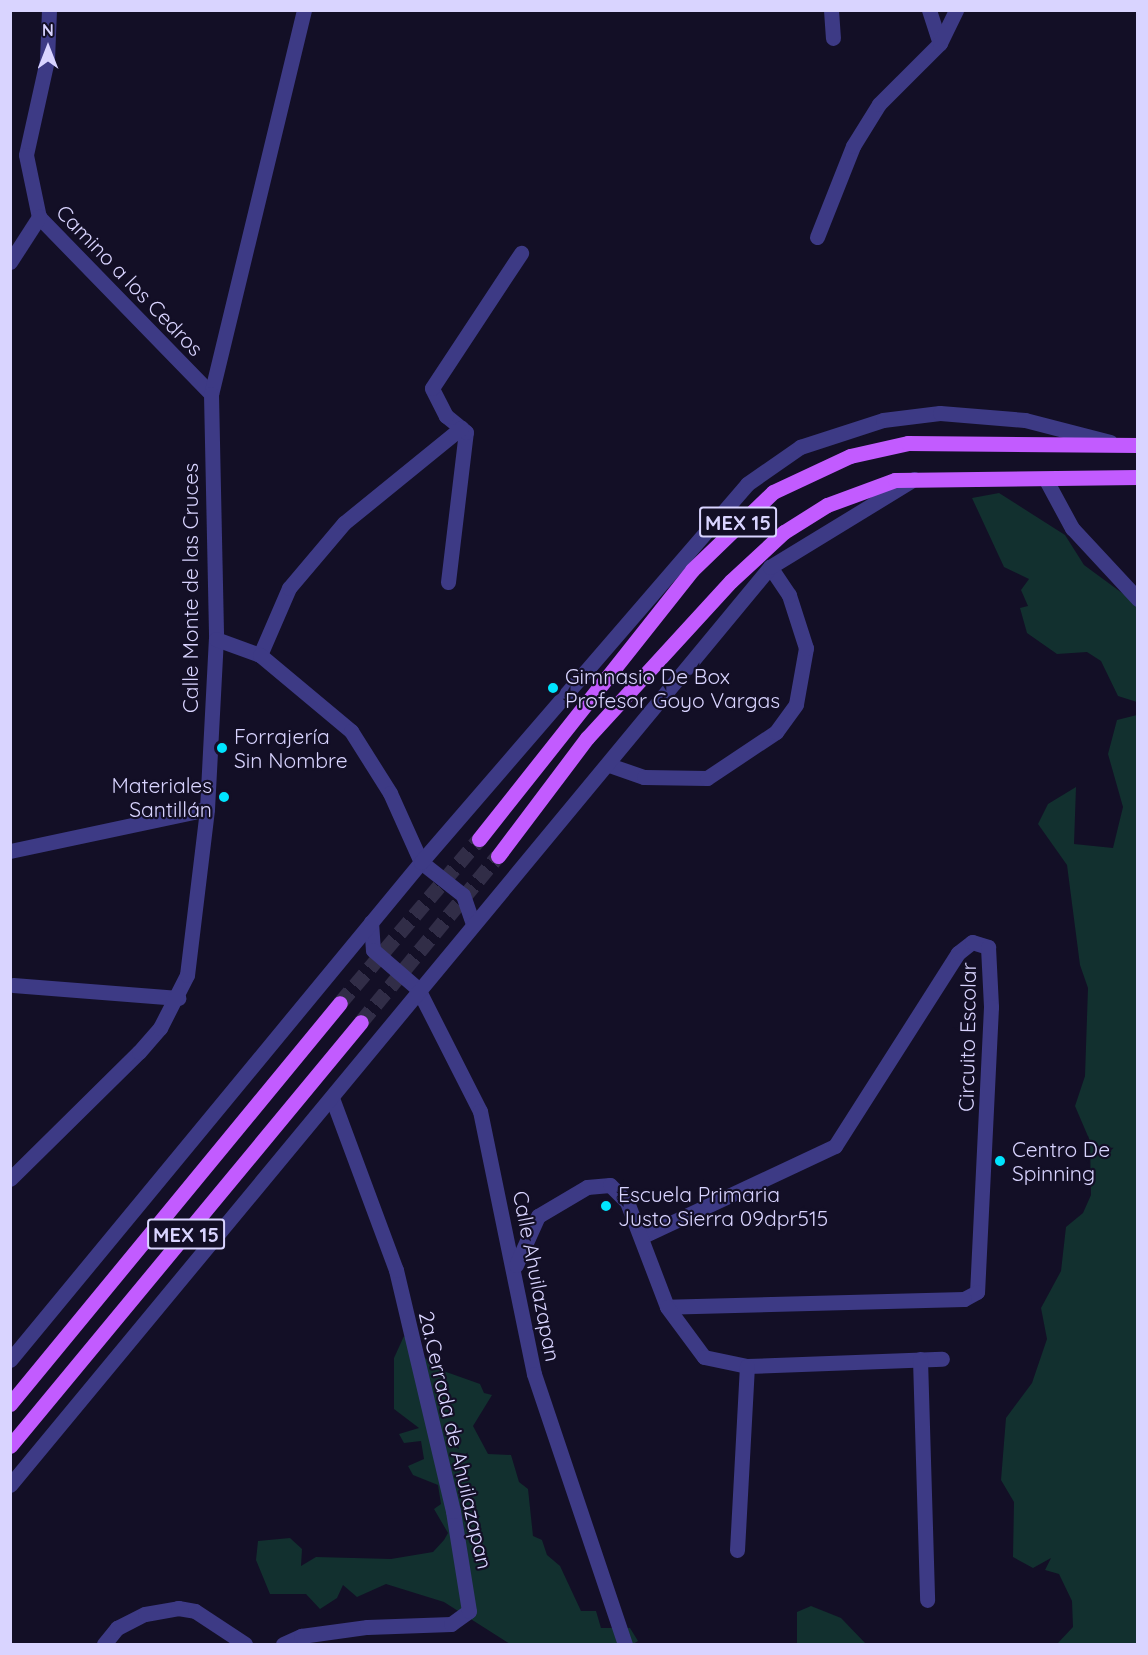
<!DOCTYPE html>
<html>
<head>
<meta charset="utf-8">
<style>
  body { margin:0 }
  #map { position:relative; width:1148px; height:1655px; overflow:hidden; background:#130f26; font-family:Quicksand,sans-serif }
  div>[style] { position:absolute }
  .green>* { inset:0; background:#12302f }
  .primary-tunnel>* { height:15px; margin-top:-7.5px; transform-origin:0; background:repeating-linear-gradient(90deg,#312d47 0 15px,transparent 0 23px) }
  .minor>* { height:15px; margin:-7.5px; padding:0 7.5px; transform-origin:7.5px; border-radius:7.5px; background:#3d3a85 }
  .tertiary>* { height:15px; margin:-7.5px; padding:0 7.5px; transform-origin:7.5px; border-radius:7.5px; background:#3d3a85 }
  .primary>* { height:15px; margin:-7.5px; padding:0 7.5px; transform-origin:7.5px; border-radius:7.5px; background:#c25bff }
  .dots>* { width:16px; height:16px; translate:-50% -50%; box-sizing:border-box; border:3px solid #130f26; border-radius:50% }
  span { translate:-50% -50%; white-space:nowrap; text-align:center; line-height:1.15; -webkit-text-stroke:4.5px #130f26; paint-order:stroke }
  .shield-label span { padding:2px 4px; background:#130f26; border:2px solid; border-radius:4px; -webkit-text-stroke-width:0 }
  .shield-label { font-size:20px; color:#d9d4ff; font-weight:700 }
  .street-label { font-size:21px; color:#d9d4ff }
  .poi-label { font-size:21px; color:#d9d4ff }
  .left { translate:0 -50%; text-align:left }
  .right { translate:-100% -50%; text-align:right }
  .frame { position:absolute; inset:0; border:12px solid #d9d4ff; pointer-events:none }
  .north { position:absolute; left:18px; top:18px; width:60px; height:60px; -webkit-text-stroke:4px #130f26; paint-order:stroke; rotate:0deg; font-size:16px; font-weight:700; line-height:24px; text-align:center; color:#d9d4ff }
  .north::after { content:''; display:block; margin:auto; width:21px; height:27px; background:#d9d4ff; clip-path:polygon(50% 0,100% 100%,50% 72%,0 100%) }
</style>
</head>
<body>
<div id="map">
  <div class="green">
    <i style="clip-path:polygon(999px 493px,1065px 535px,1084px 565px,1137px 604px,1137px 702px,1118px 696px,1101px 661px,1087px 652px,1057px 654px,1027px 633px,1020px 608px,1028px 606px,1021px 590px,1029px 579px,1004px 567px,972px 498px)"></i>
    <i style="clip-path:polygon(1137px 715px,1137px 1644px,1057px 1644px,1073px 1627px,1072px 1601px,1059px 1574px,1045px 1570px,1051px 1558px,1033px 1568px,1013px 1557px,1014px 1502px,1001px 1480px,1006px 1418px,1032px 1383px,1047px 1339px,1041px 1308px,1061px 1271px,1066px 1227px,1083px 1213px,1091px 1195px,1090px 1141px,1075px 1106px,1085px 1076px,1088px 988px,1080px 965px,1067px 865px,1038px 824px,1048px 804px,1076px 787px,1074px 844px,1113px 848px,1123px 807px,1108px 754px,1117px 720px)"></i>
    <i style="clip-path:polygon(404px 1336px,435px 1368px,480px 1384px,484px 1393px,492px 1395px,473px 1426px,488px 1454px,511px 1455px,519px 1482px,528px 1489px,533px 1536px,542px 1540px,547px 1555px,560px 1566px,581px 1611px,596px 1611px,601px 1628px,630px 1628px,638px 1641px,633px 1644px,510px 1644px,444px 1602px,386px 1584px,357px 1597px,343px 1585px,337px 1598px,320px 1609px,306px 1594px,270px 1594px,256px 1560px,258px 1541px,290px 1538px,302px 1549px,301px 1566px,316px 1557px,391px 1559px,433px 1552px,444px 1540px,448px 1533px,434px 1509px,441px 1504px,438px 1485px,413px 1475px,408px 1466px,424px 1459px,421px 1441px,404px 1443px,399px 1434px,419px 1428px,394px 1409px,394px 1358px)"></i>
    <i style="clip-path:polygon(811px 1606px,841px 1618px,866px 1644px,797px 1644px,797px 1612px)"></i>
  </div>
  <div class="primary-tunnel">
    <i style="left:340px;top:1003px;width:215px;rotate:-49.7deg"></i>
    <i style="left:361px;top:1022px;width:215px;rotate:-50.5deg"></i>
  </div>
  <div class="minor">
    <i style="left:49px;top:10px;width:50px;rotate:92.3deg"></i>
    <i style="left:47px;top:60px;width:97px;rotate:102.5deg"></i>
    <i style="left:26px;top:155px;width:63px;rotate:78.2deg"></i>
    <i style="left:39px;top:217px;width:247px;rotate:45.8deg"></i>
    <i style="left:831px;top:10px;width:28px;rotate:86deg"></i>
    <i style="left:929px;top:10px;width:35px;rotate:72deg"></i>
    <i style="left:817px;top:237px;width:98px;rotate:-68.4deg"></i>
    <i style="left:853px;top:146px;width:49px;rotate:-58.2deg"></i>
    <i style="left:879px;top:104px;width:86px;rotate:-45deg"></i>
    <i style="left:940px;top:43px;width:37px;rotate:-64deg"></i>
    <i style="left:10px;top:262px;width:54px;rotate:-57.2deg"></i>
    <i style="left:1046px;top:480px;width:55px;rotate:61.6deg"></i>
    <i style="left:1072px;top:528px;width:97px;rotate:47.1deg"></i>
    <i style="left:448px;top:582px;width:151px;rotate:-83.2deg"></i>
    <i style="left:466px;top:432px;width:26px;rotate:-141deg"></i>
    <i style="left:446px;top:416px;width:31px;rotate:-117deg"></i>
    <i style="left:432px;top:388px;width:162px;rotate:-56.6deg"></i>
    <i style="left:260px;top:655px;width:73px;rotate:-66.6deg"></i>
    <i style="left:289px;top:588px;width:85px;rotate:-49.8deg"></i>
    <i style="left:344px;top:523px;width:151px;rotate:-39.1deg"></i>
    <i style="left:609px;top:765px;width:37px;rotate:19deg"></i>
    <i style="left:644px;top:777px;width:63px;rotate:0.9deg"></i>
    <i style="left:707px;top:778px;width:83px;rotate:-33.7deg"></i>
    <i style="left:776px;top:732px;width:34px;rotate:-54deg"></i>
    <i style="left:796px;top:704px;width:57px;rotate:-79.9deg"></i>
    <i style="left:806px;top:648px;width:56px;rotate:-107.8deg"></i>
    <i style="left:789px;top:595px;width:34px;rotate:-124deg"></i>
    <i style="left:10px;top:851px;width:201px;rotate:-12deg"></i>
    <i style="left:13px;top:985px;width:166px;rotate:4.5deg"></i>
    <i style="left:418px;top:989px;width:137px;rotate:63.1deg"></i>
    <i style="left:480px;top:1111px;width:268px;rotate:78.4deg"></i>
    <i style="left:534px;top:1374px;width:285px;rotate:71.4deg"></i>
    <i style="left:10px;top:1179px;width:181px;rotate:-44.6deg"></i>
    <i style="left:139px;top:1052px;width:32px;rotate:-49deg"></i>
    <i style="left:160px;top:1028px;width:59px;rotate:-63deg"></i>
    <i style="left:187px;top:975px;width:167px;rotate:-83.1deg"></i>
    <i style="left:207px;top:809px;width:170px;rotate:-87deg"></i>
    <i style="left:643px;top:1236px;width:212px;rotate:-25.1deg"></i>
    <i style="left:835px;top:1146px;width:229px;rotate:-57.5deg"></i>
    <i style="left:958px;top:953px;width:18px;rotate:-38deg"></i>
    <i style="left:972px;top:942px;width:17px;rotate:17deg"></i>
    <i style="left:988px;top:947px;width:60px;rotate:87.1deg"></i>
    <i style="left:991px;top:1007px;width:285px;rotate:92.8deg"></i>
    <i style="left:977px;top:1292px;width:15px;rotate:152deg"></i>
    <i style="left:964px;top:1299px;width:297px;rotate:178.5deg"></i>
    <i style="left:516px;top:1265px;width:54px;rotate:-65.8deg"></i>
    <i style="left:538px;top:1216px;width:57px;rotate:-30.6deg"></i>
    <i style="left:587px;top:1187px;width:23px;rotate:-5deg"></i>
    <i style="left:610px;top:1185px;width:24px;rotate:45deg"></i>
    <i style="left:627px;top:1202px;width:112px;rotate:69.1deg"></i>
    <i style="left:667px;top:1307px;width:62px;rotate:53.5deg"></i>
    <i style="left:704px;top:1357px;width:44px;rotate:11.8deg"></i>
    <i style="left:747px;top:1366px;width:195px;rotate:-2.1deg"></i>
    <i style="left:920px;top:1359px;width:241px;rotate:88.3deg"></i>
    <i style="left:737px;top:1550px;width:184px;rotate:-86.9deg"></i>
    <i style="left:104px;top:1644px;width:21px;rotate:-51deg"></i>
    <i style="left:117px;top:1628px;width:31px;rotate:-27deg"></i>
    <i style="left:145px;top:1614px;width:34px;rotate:-10deg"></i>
    <i style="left:178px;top:1608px;width:17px;rotate:10deg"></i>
    <i style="left:195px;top:1611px;width:60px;rotate:33.4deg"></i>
    <i style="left:283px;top:1644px;width:20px;rotate:-24deg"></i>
    <i style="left:301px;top:1636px;width:67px;rotate:-7.8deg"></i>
    <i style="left:367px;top:1627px;width:84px;rotate:-2deg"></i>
    <i style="left:451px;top:1624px;width:22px;rotate:-36deg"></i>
    <i style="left:469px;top:1611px;width:101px;rotate:-99.1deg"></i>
    <i style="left:453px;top:1511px;width:248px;rotate:-103.3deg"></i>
    <i style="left:396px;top:1270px;width:184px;rotate:-110.4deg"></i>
  </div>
  <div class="tertiary">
    <i style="left:304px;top:10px;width:395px;rotate:103.6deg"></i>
    <i style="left:211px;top:394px;width:245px;rotate:88.8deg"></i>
    <i style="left:216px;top:639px;width:47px;rotate:20deg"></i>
    <i style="left:260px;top:655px;width:119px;rotate:39.9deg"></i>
    <i style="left:351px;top:731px;width:73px;rotate:57.8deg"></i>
    <i style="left:390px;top:793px;width:76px;rotate:65.8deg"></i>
    <i style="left:421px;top:862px;width:53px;rotate:38.2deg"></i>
    <i style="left:463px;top:895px;width:31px;rotate:71deg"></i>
    <i style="left:371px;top:922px;width:28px;rotate:86deg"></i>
    <i style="left:373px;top:950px;width:60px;rotate:40.9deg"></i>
    <i style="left:10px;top:1360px;width:646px;rotate:-50.47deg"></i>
    <i style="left:421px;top:862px;width:499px;rotate:-49.2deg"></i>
    <i style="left:747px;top:484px;width:65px;rotate:-34.9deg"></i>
    <i style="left:800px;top:447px;width:87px;rotate:-18deg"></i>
    <i style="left:883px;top:420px;width:57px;rotate:-7deg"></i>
    <i style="left:940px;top:413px;width:85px;rotate:4.7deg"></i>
    <i style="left:1025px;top:420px;width:88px;rotate:14.5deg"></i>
    <i style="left:10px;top:1485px;width:1192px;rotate:-50.38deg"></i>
    <i style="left:770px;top:567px;width:169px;rotate:-31.4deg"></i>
  </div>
  <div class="primary">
    <i style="left:479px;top:839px;width:343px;rotate:-51.6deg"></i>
    <i style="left:692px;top:570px;width:112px;rotate:-43.9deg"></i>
    <i style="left:773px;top:492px;width:85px;rotate:-25.1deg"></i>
    <i style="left:850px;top:456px;width:59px;rotate:-12.6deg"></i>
    <i style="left:908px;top:443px;width:230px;rotate:0.5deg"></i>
    <i style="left:498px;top:856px;width:148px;rotate:-53deg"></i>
    <i style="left:587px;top:738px;width:213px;rotate:-47.5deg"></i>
    <i style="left:731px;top:581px;width:72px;rotate:-42.8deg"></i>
    <i style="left:784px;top:532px;width:51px;rotate:-32.1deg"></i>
    <i style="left:827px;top:505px;width:72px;rotate:-20.2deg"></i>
    <i style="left:895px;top:480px;width:243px;rotate:-0.7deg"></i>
    <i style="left:10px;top:1404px;width:519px;rotate:-50.55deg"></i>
    <i style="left:10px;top:1446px;width:550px;rotate:-50.38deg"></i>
  </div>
  <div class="dots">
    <i style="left:553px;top:688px;background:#00e5ff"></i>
    <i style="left:222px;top:748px;background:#00e5ff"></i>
    <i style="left:224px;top:797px;background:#00e5ff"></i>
    <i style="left:1000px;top:1161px;background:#00e5ff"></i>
    <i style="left:606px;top:1206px;background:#00e5ff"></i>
  </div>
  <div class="shield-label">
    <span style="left:738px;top:522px">MEX 15</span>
    <span style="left:186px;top:1234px">MEX 15</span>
  </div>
  <div class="street-label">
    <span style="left:130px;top:280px;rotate:46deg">Camino a los Cedros</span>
    <span style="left:190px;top:588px;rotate:-90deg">Calle Monte de las Cruces</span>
    <span style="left:967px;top:1037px;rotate:-89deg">Circuito Escolar</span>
    <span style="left:537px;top:1276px;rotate:79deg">Calle Ahuilazapan</span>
    <span style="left:456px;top:1440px;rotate:77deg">2a.Cerrada de Ahuilazapan</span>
  </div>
  <div class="poi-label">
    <span class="left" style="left:565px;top:688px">Gimnasio De Box<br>Profesor Goyo Vargas</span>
    <span class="left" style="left:234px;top:748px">Forrajería<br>Sin Nombre</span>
    <span class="right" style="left:212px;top:797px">Materiales<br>Santillán</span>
    <span class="left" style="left:1012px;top:1161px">Centro De<br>Spinning</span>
    <span class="left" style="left:618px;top:1206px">Escuela Primaria<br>Justo Sierra 09dpr515</span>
  </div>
  <div class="frame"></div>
  <div class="north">N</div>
</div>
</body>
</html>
